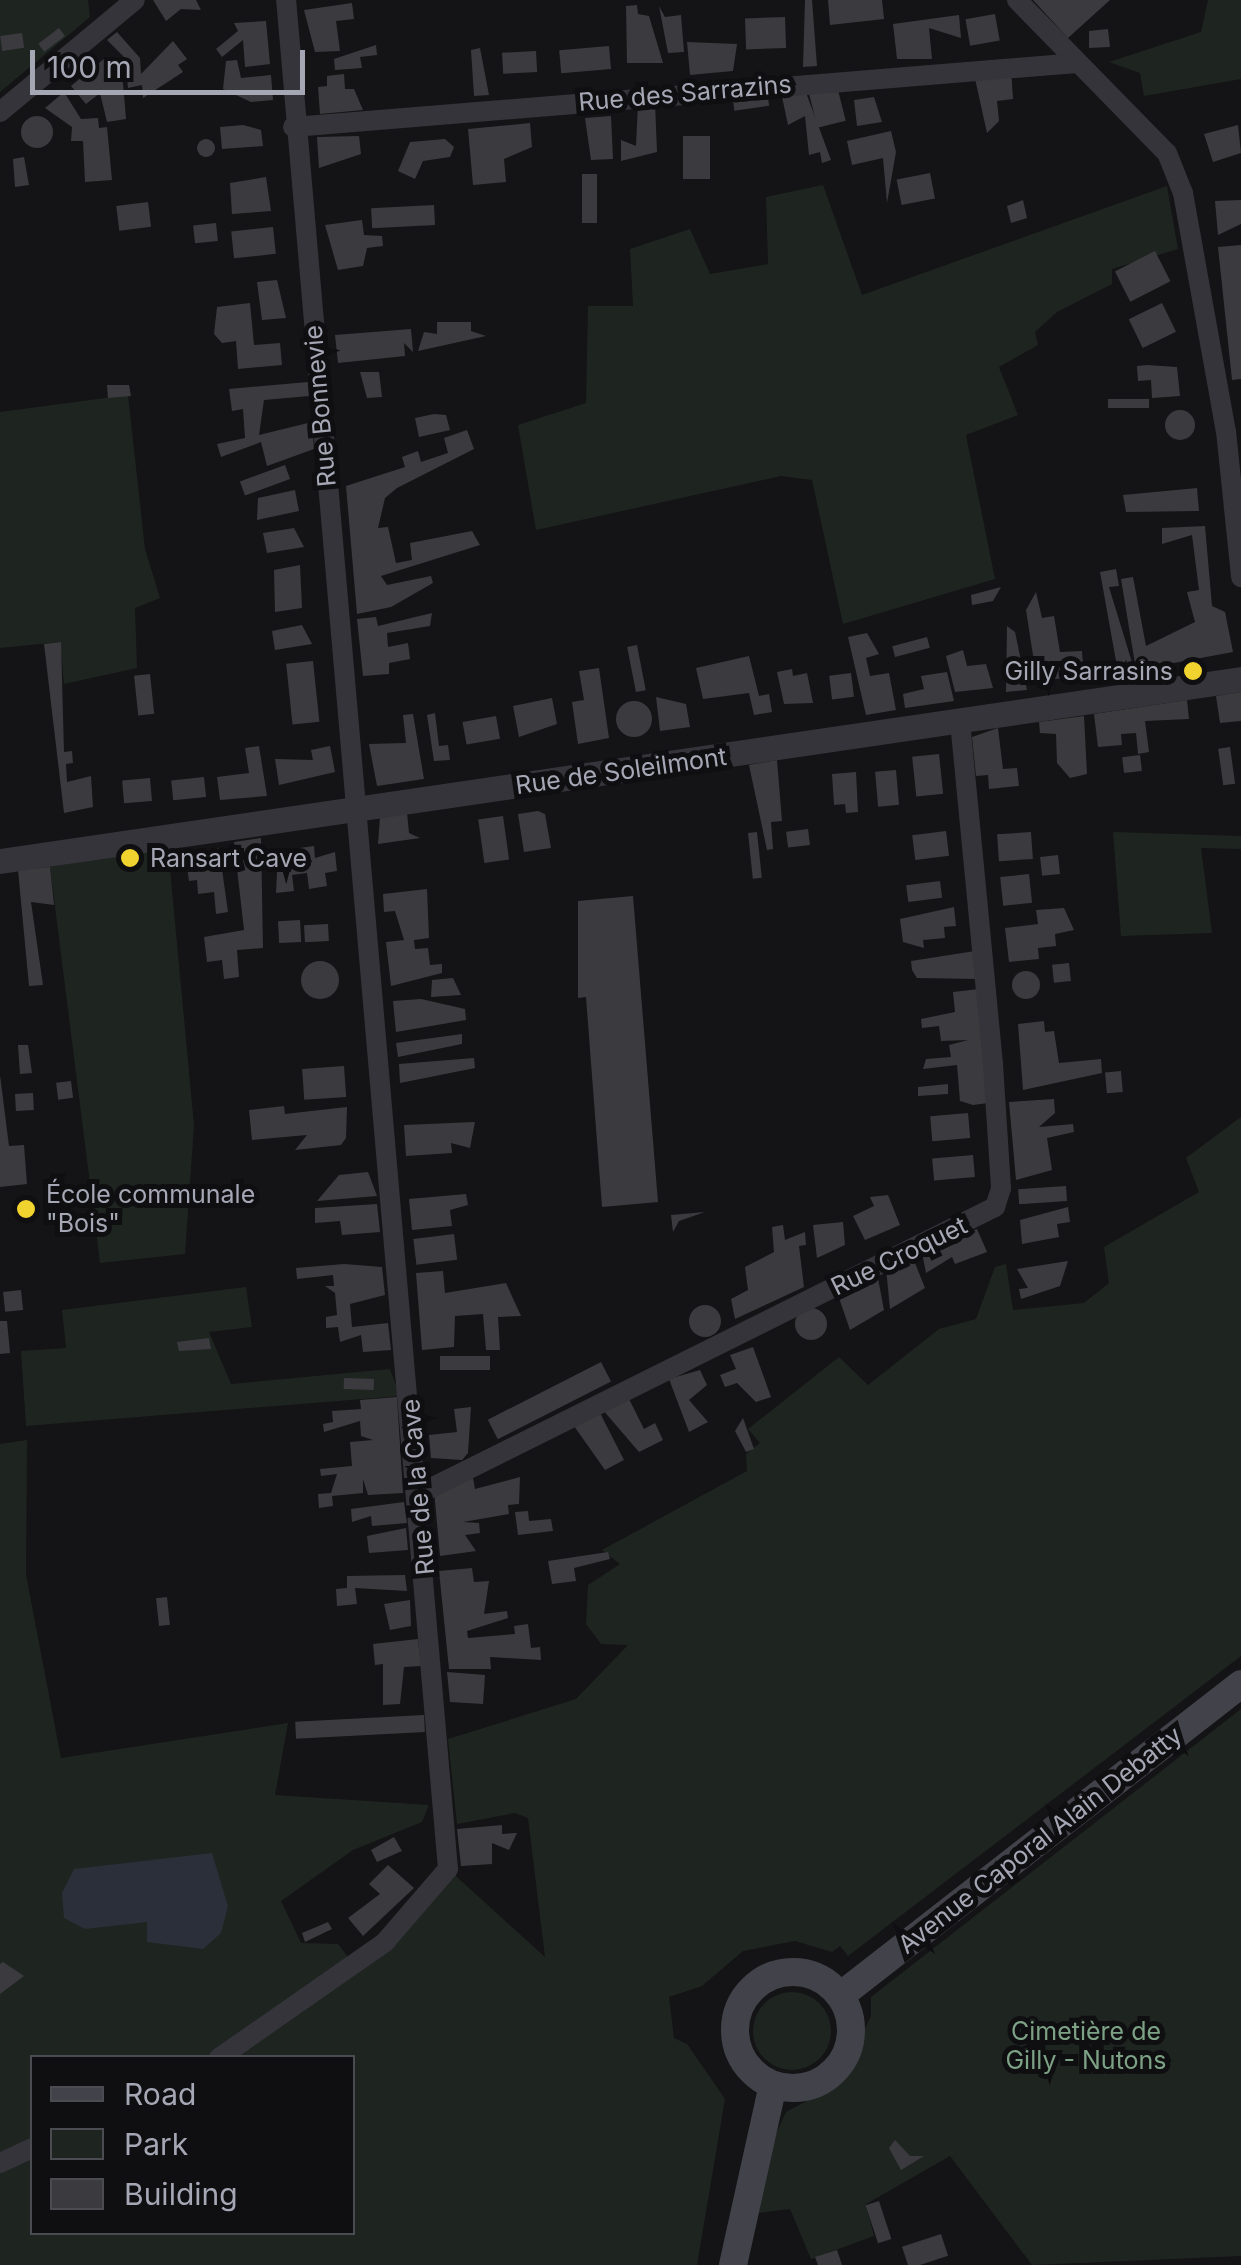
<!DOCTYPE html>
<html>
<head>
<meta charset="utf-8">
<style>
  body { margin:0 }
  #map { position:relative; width:1241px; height:2265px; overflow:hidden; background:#141315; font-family:Inter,sans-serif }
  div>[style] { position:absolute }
  .green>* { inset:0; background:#1e2520 }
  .round { border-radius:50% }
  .water>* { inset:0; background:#2a2f39 }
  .building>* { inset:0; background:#3b3b3f; transform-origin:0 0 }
  .minor>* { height:20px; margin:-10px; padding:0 10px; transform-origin:10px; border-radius:10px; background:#34343a }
  .tertiary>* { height:25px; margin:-12.5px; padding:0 12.5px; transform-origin:12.5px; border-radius:12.5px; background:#34343a }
  .secondary>* { height:28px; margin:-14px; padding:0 14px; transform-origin:14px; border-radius:14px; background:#42434a }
  .secondary>.ring { margin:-14px; padding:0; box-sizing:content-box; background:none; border:28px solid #42434a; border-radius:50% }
  .dots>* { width:28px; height:28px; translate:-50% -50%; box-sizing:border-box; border:5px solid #0f0e10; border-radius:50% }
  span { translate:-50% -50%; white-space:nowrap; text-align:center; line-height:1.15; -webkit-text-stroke:10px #0f0e10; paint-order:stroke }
  .street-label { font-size:25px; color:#a5a7b5 }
  .poi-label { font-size:25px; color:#a5a7b5 }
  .right { translate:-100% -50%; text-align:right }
  .left { translate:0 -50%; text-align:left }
  .park-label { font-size:25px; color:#7ca185 }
  .legend { position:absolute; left:30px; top:2055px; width:325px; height:180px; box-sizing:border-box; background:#0f0e10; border:2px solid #4b4b52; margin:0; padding:12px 18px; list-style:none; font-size:30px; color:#a5a7b5 }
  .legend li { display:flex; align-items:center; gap:20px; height:50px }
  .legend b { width:50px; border:2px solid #4b4b52 }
  .scale { position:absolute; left:30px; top:50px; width:275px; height:45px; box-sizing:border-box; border:5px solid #a5a7b5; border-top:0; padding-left:12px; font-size:30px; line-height:35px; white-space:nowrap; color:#a5a7b5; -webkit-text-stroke:8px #0f0e10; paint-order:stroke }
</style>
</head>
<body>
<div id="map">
  <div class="green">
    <i style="clip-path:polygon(0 0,88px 0,90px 17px,0 92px)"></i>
    <i style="clip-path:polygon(1208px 0,1241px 0,1241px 79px,1144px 96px,1140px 73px,1109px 62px,1201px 32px)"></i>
    <i style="clip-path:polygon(823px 185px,862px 295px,1167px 186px,1178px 249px,1112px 269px,1112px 284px,1057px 312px,1035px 332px,1038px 345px,999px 367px,1018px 415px,966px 435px,995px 579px,843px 624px,812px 480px,781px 476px,536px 530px,518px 425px,586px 403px,588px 306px,633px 306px,630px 249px,690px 229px,710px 274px,768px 264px,766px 197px)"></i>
    <i style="clip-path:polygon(128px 395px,145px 549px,160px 598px,135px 608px,137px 668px,64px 684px,60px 642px,0 648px,0 412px)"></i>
    <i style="clip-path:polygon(1113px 832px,1241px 836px,1241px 849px,1201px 848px,1212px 933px,1121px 936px)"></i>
    <i style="clip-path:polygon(168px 848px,194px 1125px,185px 1254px,100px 1263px,50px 867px)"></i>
    <i style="clip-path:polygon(evenodd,1241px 1117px,1241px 1656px,848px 1956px,840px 1946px,832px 1952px,795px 1941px,743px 1951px,702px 1986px,669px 1997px,674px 2038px,687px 2044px,725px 2099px,697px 2265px,0 2265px,0 1444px,27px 1440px,26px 1575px,61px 1758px,288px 1723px,275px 1795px,429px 1805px,422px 1822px,353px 1850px,281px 1901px,301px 1943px,338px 1944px,351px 1961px,448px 1869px,545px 1957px,528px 1818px,515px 1813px,457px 1824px,448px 1739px,576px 1699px,628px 1645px,601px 1644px,586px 1624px,588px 1585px,620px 1564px,602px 1550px,747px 1471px,746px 1454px,760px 1443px,748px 1429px,839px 1357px,868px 1385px,939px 1329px,976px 1319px,995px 1267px,1006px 1264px,1013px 1310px,1084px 1303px,1109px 1283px,1104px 1247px,1199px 1192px,1186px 1158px,1241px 1117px,32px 2058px,352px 2058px,352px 2232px,32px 2232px,32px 2058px)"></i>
    <i style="clip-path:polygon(246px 1287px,252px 1327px,209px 1332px,231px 1384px,390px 1369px,400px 1396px,26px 1426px,21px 1351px,66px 1348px,62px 1310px)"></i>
    <i style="clip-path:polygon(1241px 1709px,1241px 2256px,1032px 2265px,950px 2156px,866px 2204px,874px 2236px,811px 2259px,790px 2209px,759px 2213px,765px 2158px,786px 2112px,840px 2083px,871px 2016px,871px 1997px)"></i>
    <i class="round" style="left:753px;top:1992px;width:78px;height:78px"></i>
  </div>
  <div class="water">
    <i style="clip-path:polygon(212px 1853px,228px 1906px,221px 1933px,203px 1949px,147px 1942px,147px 1922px,85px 1929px,64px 1918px,62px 1893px,74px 1869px)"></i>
  </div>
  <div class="building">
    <i style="clip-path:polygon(153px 0,196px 0,201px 10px,181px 9px,166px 21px)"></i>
    <i style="clip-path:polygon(805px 0,812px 0,817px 66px,803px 67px)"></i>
    <i style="clip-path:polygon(828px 0,882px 0,884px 19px,830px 25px)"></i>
    <i style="clip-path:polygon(1033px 0,1110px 0,1068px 38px)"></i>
    <i style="clip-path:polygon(352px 3px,354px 19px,336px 21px,340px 51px,315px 52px,304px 10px)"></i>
    <i style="clip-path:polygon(637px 5px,638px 14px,649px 16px,663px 63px,627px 63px,626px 6px)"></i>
    <i style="clip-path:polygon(659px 6px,665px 17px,681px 15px,684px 52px,668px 53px)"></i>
    <i style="left:995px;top:14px;width:27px;height:30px;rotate:80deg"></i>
    <i style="clip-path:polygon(959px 15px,961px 38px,929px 28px,932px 59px,897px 59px,893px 24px)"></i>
    <i style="left:785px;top:17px;width:31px;height:40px;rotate:88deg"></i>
    <i style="clip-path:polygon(266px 21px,270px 64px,245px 67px,243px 40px,222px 57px,216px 49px,238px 31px,234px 23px)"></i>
    <i style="left:59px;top:28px;width:10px;height:26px;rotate:53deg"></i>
    <i style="clip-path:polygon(1108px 29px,1110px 47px,1089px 48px,1089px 31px)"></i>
    <i style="clip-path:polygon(117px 32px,140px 58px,141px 74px,173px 41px,187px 59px,178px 65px,183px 72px,143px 98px,142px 85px,128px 88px,125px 58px,107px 40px)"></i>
    <i style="left:22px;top:33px;width:15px;height:22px;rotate:82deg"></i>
    <i style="clip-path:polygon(687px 42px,737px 44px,733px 71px,690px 75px)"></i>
    <i style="clip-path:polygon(376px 45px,377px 55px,360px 57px,362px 68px,335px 70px,334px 59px)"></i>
    <i style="left:609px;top:46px;width:23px;height:50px;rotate:85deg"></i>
    <i style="clip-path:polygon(480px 48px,489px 95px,474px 96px,471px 50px)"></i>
    <i style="left:536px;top:51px;width:21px;height:34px;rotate:87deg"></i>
    <i style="clip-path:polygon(105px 58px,123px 83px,126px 119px,107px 122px,100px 93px,86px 104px,71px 86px)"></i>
    <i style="clip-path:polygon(237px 60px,241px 78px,271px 75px,273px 100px,251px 102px,223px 89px,226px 61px)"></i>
    <i style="clip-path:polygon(1011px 69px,1013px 99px,997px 101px,999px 121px,987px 133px,974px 74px)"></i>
    <i style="clip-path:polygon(344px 74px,345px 89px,354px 89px,363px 110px,320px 114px,318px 87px,327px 86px,327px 76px)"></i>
    <i style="left:836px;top:82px;width:40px;height:29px;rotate:76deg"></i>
    <i style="clip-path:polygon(805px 90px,831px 160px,822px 163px,820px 152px,809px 155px,805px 116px,788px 125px,781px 92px)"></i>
    <i style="left:767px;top:91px;width:15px;height:35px;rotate:82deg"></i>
    <i style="clip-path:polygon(64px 92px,81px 119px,98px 118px,99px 128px,107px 127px,112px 180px,85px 182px,83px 141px,71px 141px,72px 127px,45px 108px)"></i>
    <i style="clip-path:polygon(874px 97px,882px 122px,857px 126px,854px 100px)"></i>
    <i style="clip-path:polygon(655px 102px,657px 152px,621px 161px,621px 140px,636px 146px,638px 103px)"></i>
    <i class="round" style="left:21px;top:116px;width:32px;height:32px"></i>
    <i style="clip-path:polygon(611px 116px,613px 159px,591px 160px,585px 118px)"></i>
    <i style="clip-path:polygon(530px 123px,532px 147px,504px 159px,506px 182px,473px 185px,468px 129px)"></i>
    <i style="clip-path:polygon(243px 125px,261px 130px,263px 146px,222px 149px,220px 127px)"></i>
    <i style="clip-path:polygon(1238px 125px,1241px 153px,1213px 162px,1204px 134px)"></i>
    <i style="clip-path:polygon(891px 131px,896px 152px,887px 203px,883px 158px,852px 165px,847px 141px)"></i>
    <i style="clip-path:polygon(359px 136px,361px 154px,319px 168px,317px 137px)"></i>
    <i style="left:710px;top:136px;width:43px;height:27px;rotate:90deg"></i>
    <i class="round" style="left:197px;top:139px;width:18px;height:18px"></i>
    <i style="clip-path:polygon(445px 139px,454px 147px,450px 157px,423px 161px,415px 179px,398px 171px,410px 142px)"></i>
    <i style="clip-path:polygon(24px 157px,29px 185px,15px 187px,13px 159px)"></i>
    <i style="left:930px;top:173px;width:26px;height:34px;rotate:79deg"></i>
    <i style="left:582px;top:174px;width:15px;height:49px"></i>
    <i style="clip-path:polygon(266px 177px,271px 211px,232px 214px,230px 183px)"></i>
    <i style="clip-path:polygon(1023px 200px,1027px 218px,1011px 223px,1007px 206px)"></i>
    <i style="clip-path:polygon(1241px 200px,1241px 224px,1218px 235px,1215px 201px)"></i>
    <i style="left:148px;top:202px;width:25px;height:32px;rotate:83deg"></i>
    <i style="left:434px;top:205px;width:20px;height:63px;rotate:87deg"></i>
    <i style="clip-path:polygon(362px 220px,364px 235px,382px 236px,383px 246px,367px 248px,363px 266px,338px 270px,325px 225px)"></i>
    <i style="left:216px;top:223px;width:18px;height:23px;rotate:84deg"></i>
    <i style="left:273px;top:227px;width:27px;height:42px;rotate:84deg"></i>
    <i style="clip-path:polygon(1241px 245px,1241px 379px,1232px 380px,1218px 247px)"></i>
    <i style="left:1155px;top:251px;width:34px;height:45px;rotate:63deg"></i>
    <i style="clip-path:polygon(277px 280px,286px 318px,262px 320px,257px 282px)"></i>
    <i style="clip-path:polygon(250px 303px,254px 345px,280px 343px,282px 365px,238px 369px,236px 341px,222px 343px,214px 334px,217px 307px)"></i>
    <i style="left:1162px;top:303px;width:32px;height:37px;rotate:64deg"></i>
    <i style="clip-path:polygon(437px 322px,471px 322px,471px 331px,486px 336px,418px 351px,424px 332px,437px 334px)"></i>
    <i style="clip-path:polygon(411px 329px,413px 352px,404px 343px,405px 356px,338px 363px,335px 335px)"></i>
    <i style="clip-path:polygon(1147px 365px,1177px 367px,1180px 396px,1152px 398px,1151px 380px,1138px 381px,1137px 366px)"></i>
    <i style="clip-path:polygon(360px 372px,379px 372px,382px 397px,367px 398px)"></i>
    <i style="clip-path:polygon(308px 382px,309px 396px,264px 400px,259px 435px,312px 422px,314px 449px,267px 466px,261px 442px,221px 457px,217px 444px,245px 438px,243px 409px,232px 411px,229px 389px)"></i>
    <i style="clip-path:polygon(107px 385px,129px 385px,131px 396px,108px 398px)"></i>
    <i style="left:1149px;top:399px;width:9px;height:41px;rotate:90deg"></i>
    <i class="round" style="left:1165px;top:410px;width:30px;height:30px"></i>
    <i style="clip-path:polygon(434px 414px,446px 415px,450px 430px,419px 437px,415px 418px)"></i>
    <i style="clip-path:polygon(467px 430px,474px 449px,397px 488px,385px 498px,378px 528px,388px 527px,396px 563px,412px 560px,410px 543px,472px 531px,480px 545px,381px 576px,387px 585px,431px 576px,433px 583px,391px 607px,357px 614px,346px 486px,405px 467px,402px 457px,418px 451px,421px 462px,448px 453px,444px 438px)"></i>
    <i style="left:285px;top:465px;width:15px;height:48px;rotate:70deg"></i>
    <i style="clip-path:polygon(1197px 488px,1199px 511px,1126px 512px,1123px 495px)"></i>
    <i style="clip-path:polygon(295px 490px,299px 511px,257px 520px,258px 498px)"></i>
    <i style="clip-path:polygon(1205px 526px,1212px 606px,1225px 612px,1233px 652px,1136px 670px,1121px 579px,1133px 577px,1146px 646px,1195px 622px,1187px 592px,1199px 590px,1192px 535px,1162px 544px,1162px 528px)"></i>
    <i style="clip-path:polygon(294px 528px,304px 547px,267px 553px,263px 533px)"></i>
    <i style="clip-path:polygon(300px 565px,302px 608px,275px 612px,274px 570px)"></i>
    <i style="clip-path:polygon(1116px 569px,1119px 586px,1109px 587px,1134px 669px,1118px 672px,1100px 572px)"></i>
    <i style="clip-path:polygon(1001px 587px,993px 601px,972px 605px,971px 595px)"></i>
    <i style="clip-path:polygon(1036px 592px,1042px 618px,1054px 616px,1060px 652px,1082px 651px,1084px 676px,1037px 681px,1026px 610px)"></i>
    <i style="clip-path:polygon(432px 613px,430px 626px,387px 633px,388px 647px,408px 643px,410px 659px,389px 663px,389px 674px,363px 676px,357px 619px,376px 617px,378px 626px)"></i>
    <i style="clip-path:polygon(302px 625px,312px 644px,275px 650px,272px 631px)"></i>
    <i style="clip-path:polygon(1007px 626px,1015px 632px,1027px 690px,1006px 692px)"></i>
    <i style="clip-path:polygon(867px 633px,879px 654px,866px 658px,870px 676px,889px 673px,896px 710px,866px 715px,848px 637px)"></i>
    <i style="left:927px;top:637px;width:11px;height:36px;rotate:75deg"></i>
    <i style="clip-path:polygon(61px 642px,64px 752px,72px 751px,73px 763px,66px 764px,67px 782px,91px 776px,93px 807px,64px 813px,44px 644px)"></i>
    <i style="left:637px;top:645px;width:46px;height:10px;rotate:79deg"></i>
    <i style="clip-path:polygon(963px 650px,967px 666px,986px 664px,993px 688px,955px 692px,946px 656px)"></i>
    <i style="clip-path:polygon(749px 656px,759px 696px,769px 694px,772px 712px,754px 715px,749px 693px,703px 699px,696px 668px)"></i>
    <i style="left:313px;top:661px;width:61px;height:27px;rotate:84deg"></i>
    <i style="clip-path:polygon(599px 668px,609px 738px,578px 744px,572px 702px,584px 700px,579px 671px)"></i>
    <i style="clip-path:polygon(792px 669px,793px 676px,807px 673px,813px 703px,784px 704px,777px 672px)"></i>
    <i style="clip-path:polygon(947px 672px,954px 701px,905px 708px,903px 694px,924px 689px,921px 676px)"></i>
    <i style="left:851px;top:673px;width:24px;height:22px;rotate:83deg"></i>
    <i style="left:150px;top:674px;width:40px;height:16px;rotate:84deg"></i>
    <i style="clip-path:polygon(1241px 692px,1241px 721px,1220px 723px,1216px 696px)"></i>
    <i style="clip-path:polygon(656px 697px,686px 704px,690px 727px,660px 731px)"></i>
    <i style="clip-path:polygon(552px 698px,557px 724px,519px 737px,513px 706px)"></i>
    <i style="clip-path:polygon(1187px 700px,1189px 719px,1145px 721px,1149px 752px,1138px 754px,1136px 733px,1121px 734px,1122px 745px,1098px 747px,1094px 714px)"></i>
    <i class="round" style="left:616px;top:701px;width:36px;height:36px"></i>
    <i style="clip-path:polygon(435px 713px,439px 746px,448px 745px,450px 760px,434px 761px,427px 715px)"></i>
    <i style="clip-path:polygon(413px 714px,424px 779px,377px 786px,369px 744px,406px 743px,403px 715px)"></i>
    <i style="left:496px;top:716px;width:23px;height:34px;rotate:80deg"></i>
    <i style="clip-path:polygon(1084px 716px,1087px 774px,1070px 778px,1057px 763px,1056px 734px,1040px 733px,1039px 722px)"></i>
    <i style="clip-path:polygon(998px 728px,1003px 769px,1017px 768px,1019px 786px,989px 789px,988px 775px,976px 776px,972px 737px)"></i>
    <i style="clip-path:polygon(259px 746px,267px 796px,220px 800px,217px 777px,249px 773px,245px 748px)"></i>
    <i style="clip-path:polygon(330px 746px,335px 772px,279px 785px,275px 759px,313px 760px,311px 750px)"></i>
    <i style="left:1230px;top:747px;width:37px;height:12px;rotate:82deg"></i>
    <i style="left:939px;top:754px;width:40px;height:27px;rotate:84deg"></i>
    <i style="left:1140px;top:755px;width:16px;height:18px;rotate:83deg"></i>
    <i style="clip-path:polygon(777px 760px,782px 821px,771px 822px,773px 849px,767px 850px,749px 765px)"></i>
    <i style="left:896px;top:770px;width:35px;height:21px;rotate:85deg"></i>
    <i style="clip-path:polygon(856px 772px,858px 812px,846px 813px,845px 804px,834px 805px,832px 774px)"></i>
    <i style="left:204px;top:777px;width:20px;height:33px;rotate:84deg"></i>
    <i style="left:150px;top:778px;width:23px;height:28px;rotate:85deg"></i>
    <i style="clip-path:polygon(538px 811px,545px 814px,551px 848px,524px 852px,518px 814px)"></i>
    <i style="clip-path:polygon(407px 813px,409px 833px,420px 838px,378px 844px,380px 817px)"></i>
    <i style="left:503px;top:816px;width:44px;height:25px;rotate:82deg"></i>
    <i style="left:808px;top:829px;width:16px;height:22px;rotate:83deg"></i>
    <i style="left:946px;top:831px;width:25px;height:34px;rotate:83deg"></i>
    <i style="left:757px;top:832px;width:46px;height:9px;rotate:84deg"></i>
    <i style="left:1031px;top:832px;width:27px;height:34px;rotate:86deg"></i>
    <i style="clip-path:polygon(261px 838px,263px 948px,237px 950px,239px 977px,224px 979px,222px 960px,207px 962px,204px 937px,244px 930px,234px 842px)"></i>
    <i style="clip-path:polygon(314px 846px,315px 858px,335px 852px,337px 871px,325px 873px,327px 886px,309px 889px,307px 873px,292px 875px,294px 891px,276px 893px,278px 851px)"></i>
    <i style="clip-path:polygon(219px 848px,228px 912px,216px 914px,214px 892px,198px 894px,197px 880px,189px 881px,185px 853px)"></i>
    <i style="left:1058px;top:855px;width:19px;height:18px;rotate:84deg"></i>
    <i style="clip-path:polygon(50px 867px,54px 905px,31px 902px,43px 985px,29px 986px,18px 870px)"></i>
    <i style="left:1029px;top:874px;width:29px;height:29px;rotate:84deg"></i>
    <i style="left:940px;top:881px;width:17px;height:34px;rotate:83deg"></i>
    <i style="clip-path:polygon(427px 889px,429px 938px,414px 940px,415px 949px,428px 948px,430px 965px,442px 964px,442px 973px,391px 986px,386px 942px,404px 940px,395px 911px,384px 912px,383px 894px)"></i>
    <i style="clip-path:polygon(633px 896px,658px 1202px,602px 1207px,586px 997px,578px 998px,578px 901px)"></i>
    <i style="clip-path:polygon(954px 907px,956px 926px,944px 927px,945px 938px,923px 940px,924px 948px,903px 942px,900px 919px)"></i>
    <i style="clip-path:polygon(1064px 908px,1074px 930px,1055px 934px,1056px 946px,1038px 948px,1039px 959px,1009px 962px,1005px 928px,1038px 924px,1036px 910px)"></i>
    <i style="left:300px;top:920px;width:22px;height:22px;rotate:87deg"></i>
    <i style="left:328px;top:924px;width:17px;height:24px;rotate:87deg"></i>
    <i style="clip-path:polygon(975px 951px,978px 979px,917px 978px,912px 970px,911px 961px)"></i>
    <i class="round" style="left:301px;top:961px;width:38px;height:38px"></i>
    <i style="left:1069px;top:963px;width:18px;height:17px;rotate:84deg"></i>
    <i class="round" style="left:1012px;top:971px;width:28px;height:28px"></i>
    <i style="clip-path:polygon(453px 978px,461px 995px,431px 997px,432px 980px)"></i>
    <i style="clip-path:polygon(979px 989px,988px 1103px,973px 1105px,960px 1101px,957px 1065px,923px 1069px,926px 1059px,951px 1057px,949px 1045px,968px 1040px,941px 1041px,939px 1026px,922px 1028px,921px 1019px,955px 1012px,953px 992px)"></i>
    <i style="clip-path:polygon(421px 999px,465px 1009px,466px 1020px,396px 1032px,393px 1001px)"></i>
    <i style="clip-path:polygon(1044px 1021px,1045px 1032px,1054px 1031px,1059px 1063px,1101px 1059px,1102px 1073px,1023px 1090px,1018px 1024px)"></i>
    <i style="clip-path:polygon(462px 1034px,462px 1044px,398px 1057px,396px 1043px)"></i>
    <i style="clip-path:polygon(18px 1045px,28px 1045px,32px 1073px,20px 1074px)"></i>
    <i style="clip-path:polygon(474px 1058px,475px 1068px,400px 1083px,399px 1064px)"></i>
    <i style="left:344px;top:1066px;width:31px;height:42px;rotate:86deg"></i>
    <i style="left:1121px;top:1071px;width:21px;height:16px;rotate:85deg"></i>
    <i style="clip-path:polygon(0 1075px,9px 1146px,24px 1145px,27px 1184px,0 1187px)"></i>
    <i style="left:71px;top:1081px;width:17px;height:15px;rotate:83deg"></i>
    <i style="clip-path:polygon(948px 1084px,948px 1094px,918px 1096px,918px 1087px)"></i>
    <i style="left:33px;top:1093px;width:17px;height:18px;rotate:87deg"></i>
    <i style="clip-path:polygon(1054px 1099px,1055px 1113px,1039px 1127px,1073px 1124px,1074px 1132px,1047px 1138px,1052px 1170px,1016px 1180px,1009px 1102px)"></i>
    <i style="clip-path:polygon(284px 1106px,285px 1114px,347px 1107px,346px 1138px,341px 1145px,295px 1150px,307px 1135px,252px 1140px,249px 1110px)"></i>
    <i style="left:968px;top:1113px;width:25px;height:38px;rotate:85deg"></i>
    <i style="clip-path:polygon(475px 1122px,470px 1148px,451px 1143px,452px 1153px,406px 1156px,404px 1125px)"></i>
    <i style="left:973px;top:1155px;width:22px;height:41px;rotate:85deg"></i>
    <i style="clip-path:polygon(368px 1172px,377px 1196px,317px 1201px,339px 1175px)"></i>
    <i style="left:1066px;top:1186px;width:15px;height:48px;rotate:86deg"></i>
    <i style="clip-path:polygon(466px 1194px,468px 1205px,450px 1210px,452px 1226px,412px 1230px,409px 1199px)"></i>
    <i style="clip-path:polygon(888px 1195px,900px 1225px,865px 1240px,853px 1216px,874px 1206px,870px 1197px)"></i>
    <i style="clip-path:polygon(377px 1204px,380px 1232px,342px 1235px,340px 1221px,315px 1223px,315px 1208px)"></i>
    <i style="clip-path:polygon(1068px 1207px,1070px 1222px,1057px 1224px,1059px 1237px,1022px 1244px,1020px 1220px)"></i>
    <i style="clip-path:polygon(705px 1212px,679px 1221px,673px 1232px,671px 1215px)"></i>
    <i style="clip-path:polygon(843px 1222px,845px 1245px,817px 1258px,813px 1225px)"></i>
    <i style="clip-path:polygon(783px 1225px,785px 1240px,805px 1232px,806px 1245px,799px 1246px,804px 1287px,735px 1319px,731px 1299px,748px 1290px,745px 1267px,774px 1252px,772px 1227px)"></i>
    <i style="clip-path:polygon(977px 1229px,987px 1252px,955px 1264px,952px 1257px,926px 1273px,922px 1252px)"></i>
    <i style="left:454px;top:1234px;width:26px;height:41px;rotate:83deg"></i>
    <i style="clip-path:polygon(913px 1258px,925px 1288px,890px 1309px,886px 1268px)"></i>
    <i style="clip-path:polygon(1068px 1261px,1060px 1286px,1021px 1299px,1019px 1289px,1028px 1288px,1017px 1269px)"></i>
    <i style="clip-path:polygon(344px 1264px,382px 1267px,385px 1295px,350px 1304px,352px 1327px,388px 1323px,391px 1350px,363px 1352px,361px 1335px,340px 1342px,338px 1327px,326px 1328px,326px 1317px,337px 1315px,335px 1293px,325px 1286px,334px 1286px,333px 1275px,297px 1279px,296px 1268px)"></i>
    <i style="clip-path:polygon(443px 1271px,445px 1293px,506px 1283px,521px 1316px,498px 1317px,500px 1350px,486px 1350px,483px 1314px,455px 1316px,454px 1347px,422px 1350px,416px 1273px)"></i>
    <i style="clip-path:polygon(877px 1273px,884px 1310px,850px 1330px,837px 1292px)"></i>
    <i style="left:21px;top:1290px;width:20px;height:18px;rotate:84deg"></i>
    <i class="round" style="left:689px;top:1305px;width:32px;height:32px"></i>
    <i class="round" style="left:795px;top:1308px;width:32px;height:32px"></i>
    <i style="clip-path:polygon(0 1321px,7px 1321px,10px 1353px,0 1354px)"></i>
    <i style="clip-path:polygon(209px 1338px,211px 1349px,179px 1351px,177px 1342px)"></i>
    <i style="clip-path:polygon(753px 1347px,771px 1397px,756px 1402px,737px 1383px,725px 1387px,720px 1375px,736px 1369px,730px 1355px)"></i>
    <i style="left:490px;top:1356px;width:14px;height:50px;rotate:90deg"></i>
    <i style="left:601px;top:1362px;width:22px;height:127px;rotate:63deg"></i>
    <i style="clip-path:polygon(700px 1370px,707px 1385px,689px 1400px,708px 1422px,689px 1432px,669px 1379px)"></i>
    <i style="left:344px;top:1378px;width:30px;height:11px;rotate:2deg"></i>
    <i style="clip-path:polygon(397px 1397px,403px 1493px,368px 1495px,363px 1479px,363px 1493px,332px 1496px,333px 1506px,319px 1508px,318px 1494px,331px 1493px,337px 1474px,321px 1476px,320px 1469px,352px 1466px,350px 1442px,373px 1440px,361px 1436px,360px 1421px,324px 1432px,323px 1424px,333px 1422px,332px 1411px,361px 1409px,360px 1400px)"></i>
    <i style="clip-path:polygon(628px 1397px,644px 1429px,655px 1423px,663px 1440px,639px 1452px,603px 1410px)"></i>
    <i style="clip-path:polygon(471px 1407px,468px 1453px,462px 1460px,431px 1458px,429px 1435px,457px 1432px,454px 1409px)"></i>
    <i style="clip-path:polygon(599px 1411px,624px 1460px,605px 1470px,574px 1426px)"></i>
    <i style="clip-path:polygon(743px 1418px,754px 1449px,746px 1452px,735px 1431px)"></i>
    <i style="clip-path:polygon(520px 1477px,519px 1504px,508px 1505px,509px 1514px,463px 1522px,479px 1523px,480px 1533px,465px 1535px,476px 1551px,440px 1556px,434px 1490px,473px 1478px,475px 1489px)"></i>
    <i style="clip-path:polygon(404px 1502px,407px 1523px,372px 1526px,371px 1516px,352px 1522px,351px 1509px)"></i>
    <i style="clip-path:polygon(528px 1511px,529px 1521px,551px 1519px,553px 1531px,518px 1535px,515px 1512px)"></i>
    <i style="clip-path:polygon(406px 1528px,408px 1550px,369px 1553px,367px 1536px)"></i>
    <i style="clip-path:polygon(608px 1552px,610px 1559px,574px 1568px,576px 1581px,552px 1584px,548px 1561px)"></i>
    <i style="clip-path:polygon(472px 1568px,474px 1582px,489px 1581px,484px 1614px,507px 1611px,508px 1618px,467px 1631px,468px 1638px,515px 1634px,514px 1626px,528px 1624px,531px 1648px,540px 1647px,541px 1660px,490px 1657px,491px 1669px,449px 1669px,439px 1571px)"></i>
    <i style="clip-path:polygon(405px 1575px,407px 1591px,355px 1588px,357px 1604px,337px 1606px,336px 1589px,347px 1588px,347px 1576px)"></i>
    <i style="left:167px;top:1597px;width:28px;height:11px;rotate:84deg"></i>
    <i style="clip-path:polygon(410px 1600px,411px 1626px,390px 1630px,384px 1604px)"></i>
    <i style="clip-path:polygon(418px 1639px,421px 1666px,404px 1667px,400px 1704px,383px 1705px,383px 1664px,375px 1665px,373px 1644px)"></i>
    <i style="clip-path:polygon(447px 1672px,485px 1675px,483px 1704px,450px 1702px)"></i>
    <i style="left:424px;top:1715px;width:17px;height:129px;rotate:87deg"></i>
    <i style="clip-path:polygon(502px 1825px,502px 1834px,517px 1833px,509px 1850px,492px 1843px,492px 1864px,461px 1866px,457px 1829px)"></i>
    <i style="clip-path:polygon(394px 1837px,402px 1851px,377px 1862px,371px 1850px)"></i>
    <i style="clip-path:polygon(388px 1865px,414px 1888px,363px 1936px,348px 1918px,380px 1894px,369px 1884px)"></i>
    <i style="clip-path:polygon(328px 1922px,332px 1929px,305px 1942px,302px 1933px)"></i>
    <i style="clip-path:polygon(3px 1962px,24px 1976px,0 1994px,0 1964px)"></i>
    <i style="clip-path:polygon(895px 2140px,910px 2156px,924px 2156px,901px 2170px,889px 2148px)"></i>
    <i style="left:879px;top:2201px;width:40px;height:14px;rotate:72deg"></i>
    <i style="left:941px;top:2234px;width:23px;height:41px;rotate:72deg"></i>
    <i style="clip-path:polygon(837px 2250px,842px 2265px,818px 2265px,815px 2257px)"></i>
  </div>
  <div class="minor">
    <i style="left:1017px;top:0;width:214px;rotate:45.6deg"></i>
    <i style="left:1167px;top:153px;width:43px;rotate:68.2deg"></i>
    <i style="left:1183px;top:193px;width:242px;rotate:79.8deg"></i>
    <i style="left:1226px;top:431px;width:147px;rotate:84.1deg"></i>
    <i style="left:0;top:112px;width:175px;rotate:-39.7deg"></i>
    <i style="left:293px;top:127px;width:787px;rotate:-4.67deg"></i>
    <i style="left:419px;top:1494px;width:644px;rotate:-26.49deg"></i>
    <i style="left:995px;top:1207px;width:20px;rotate:-72deg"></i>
    <i style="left:1001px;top:1188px;width:124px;rotate:-93.7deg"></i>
    <i style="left:993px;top:1064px;width:345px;rotate:-95.5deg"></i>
    <i style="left:219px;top:2058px;width:203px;rotate:-34.9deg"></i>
    <i style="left:385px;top:1942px;width:96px;rotate:-49.2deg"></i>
    <i style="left:448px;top:1869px;width:1876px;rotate:-94.95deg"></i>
    <i style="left:0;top:2163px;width:35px;rotate:-25deg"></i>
  </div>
  <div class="tertiary">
    <i style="left:0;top:861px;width:1254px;rotate:-8.34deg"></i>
  </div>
  <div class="secondary">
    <i class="ring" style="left:735px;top:1972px;width:88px;height:88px"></i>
    <i style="left:840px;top:1996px;width:508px;rotate:-37.88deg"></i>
    <i style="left:733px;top:2265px;width:184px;rotate:-77.5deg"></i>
  </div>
  <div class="dots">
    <i style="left:1193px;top:671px;background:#f1d32f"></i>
    <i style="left:130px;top:858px;background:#f1d32f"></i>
    <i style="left:26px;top:1209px;background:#f1d32f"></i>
  </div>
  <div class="street-label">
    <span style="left:685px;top:93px;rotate:-5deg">Rue des Sarrazins</span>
    <span style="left:320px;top:406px;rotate:-95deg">Rue Bonnevie</span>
    <span style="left:621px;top:771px;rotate:-8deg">Rue de Soleilmont</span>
    <span style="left:899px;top:1256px;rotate:-26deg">Rue Croquet</span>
    <span style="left:418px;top:1487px;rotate:-95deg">Rue de la Cave</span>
    <span style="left:1040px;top:1840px;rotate:-38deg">Avenue Caporal Alain Debatty</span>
  </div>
  <div class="poi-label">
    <span class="right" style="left:1173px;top:671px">Gilly Sarrasins</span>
    <span class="left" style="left:150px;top:858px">Ransart Cave</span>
    <span class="left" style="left:46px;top:1209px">École communale<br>"Bois"</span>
  </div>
  <div class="park-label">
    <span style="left:1086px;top:2046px">Cimetière de<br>Gilly - Nutons</span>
  </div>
  <ul class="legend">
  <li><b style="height:12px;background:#42434a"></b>Road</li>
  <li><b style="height:28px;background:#1e2520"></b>Park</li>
  <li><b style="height:28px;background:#3b3b3f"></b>Building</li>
  </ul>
  <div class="scale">100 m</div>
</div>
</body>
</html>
